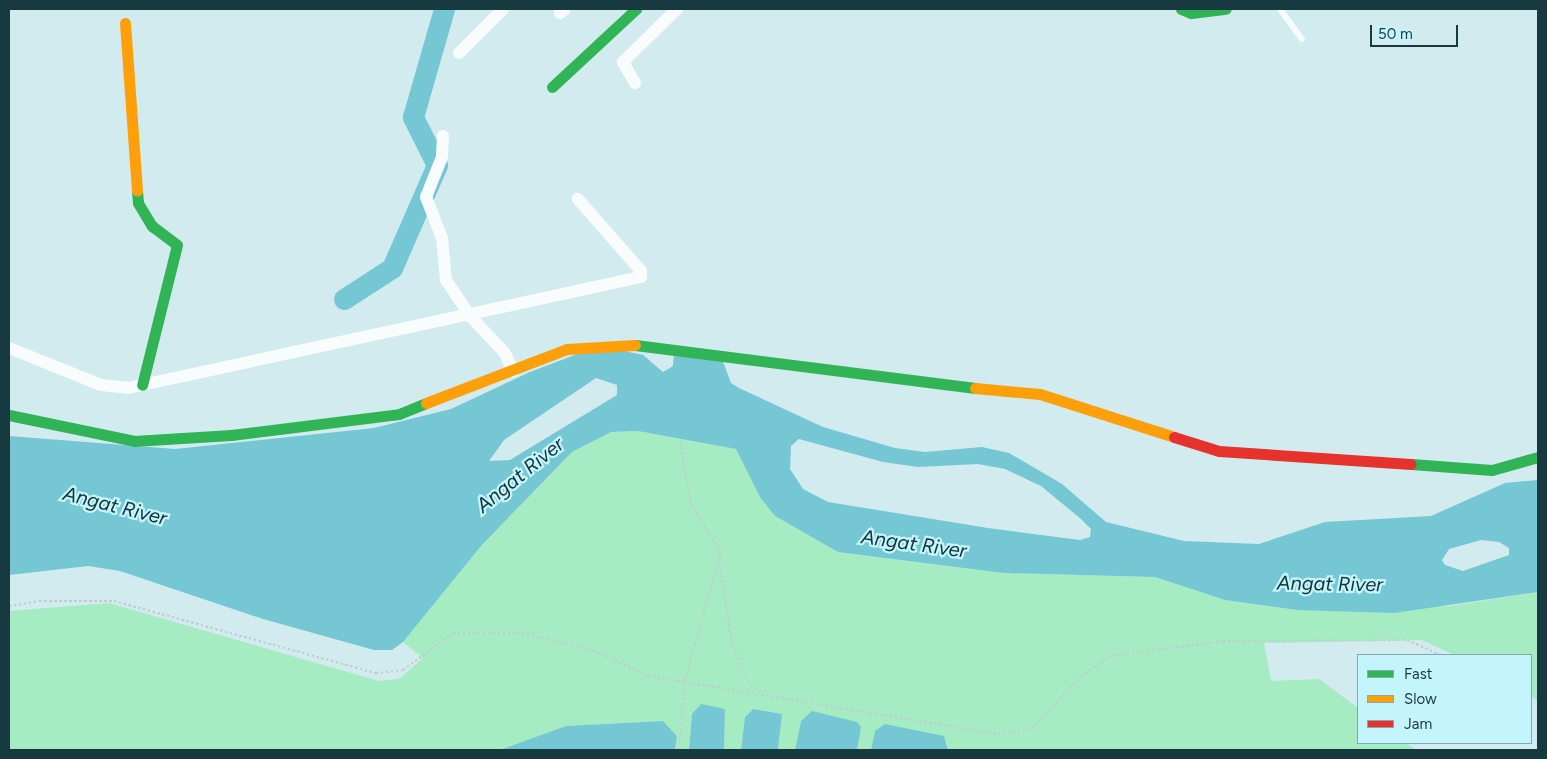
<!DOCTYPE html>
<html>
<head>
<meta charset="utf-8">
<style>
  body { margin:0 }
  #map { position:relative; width:1547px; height:759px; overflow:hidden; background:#d1ebef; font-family:Figtree,sans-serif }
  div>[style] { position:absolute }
  .green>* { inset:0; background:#a6ecc2 }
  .water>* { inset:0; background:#75c7d4 }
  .river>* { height:21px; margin:-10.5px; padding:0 10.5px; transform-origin:10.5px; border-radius:10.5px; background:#75c7d4 }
  .path>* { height:2px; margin-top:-1px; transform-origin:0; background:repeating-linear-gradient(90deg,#c0cccf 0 2.5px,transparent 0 5px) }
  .lane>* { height:6px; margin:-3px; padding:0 3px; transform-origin:3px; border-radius:3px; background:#f8fcfd }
  .street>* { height:12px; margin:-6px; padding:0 6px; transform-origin:6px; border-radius:6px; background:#f8fcfd }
  .fast>* { height:11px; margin:-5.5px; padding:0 5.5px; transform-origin:5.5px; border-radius:5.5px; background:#30b455 }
  .slow>* { height:11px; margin:-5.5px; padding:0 5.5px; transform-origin:5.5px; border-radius:5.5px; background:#ff9f0a }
  .jam>* { height:11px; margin:-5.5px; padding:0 5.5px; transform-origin:5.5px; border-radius:5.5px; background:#e5322d }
  span { translate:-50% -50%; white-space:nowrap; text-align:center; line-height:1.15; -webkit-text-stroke:4.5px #c4f4fc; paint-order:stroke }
  .water-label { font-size:20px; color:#123339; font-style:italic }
  .frame { position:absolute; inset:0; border:10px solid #173a40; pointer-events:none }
  .legend { position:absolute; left:1357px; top:654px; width:175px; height:90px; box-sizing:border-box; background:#c4f4fc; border:1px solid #7faab1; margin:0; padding:6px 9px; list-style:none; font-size:15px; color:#173a40 }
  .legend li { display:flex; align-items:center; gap:10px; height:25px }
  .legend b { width:25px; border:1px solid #7faab1 }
  .scale { position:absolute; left:1370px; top:25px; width:88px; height:22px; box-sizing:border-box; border:2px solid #173a40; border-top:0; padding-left:6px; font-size:15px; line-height:18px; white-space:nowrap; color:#173a40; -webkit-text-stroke:4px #c4f4fc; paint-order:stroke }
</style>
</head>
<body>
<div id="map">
  <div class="green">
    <i style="clip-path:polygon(638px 431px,736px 449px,775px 516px,838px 552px,1003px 573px,1155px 577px,1225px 600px,1297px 610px,1450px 606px,1538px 592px,1538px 702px,1531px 696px,1531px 655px,1454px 655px,1422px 640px,1264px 643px,1271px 681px,1319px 679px,1358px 708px,1358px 743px,1406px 743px,1416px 750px,948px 750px,947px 743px,875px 731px,871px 750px,857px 750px,859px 740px,801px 721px,795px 750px,778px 750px,782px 714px,753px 709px,745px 717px,741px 750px,724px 750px,725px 708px,692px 714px,689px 750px,675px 750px,677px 736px,663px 721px,566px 726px,500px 750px,9px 750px,9px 611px,109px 603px,379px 681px,399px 679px,423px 658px,403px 642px,481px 546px,572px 452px,611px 432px)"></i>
  </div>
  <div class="water">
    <i style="clip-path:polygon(evenodd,610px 348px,643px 355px,663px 372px,673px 366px,674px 351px,722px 359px,731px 383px,739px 388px,823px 427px,895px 448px,925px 452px,982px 447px,1009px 453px,1062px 484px,1106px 522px,1184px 541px,1259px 544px,1325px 522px,1431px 516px,1505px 483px,1538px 480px,1538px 592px,1394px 613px,1297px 610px,1225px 600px,1155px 577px,1003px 573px,838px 552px,775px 516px,760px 497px,736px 449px,638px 431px,611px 432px,572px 452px,481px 546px,403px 642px,392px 650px,374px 650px,263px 619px,120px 571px,88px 566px,9px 575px,9px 436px,175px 449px,374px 428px,451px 409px,530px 372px,588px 350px,610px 348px,596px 378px,617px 385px,617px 395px,510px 460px,489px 461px,504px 440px,596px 378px,610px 348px,799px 439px,883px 462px,918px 467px,978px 464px,1005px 469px,1041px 486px,1081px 519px,1091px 529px,1090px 537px,1080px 540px,988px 528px,828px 502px,803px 489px,790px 469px,791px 446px,799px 439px,610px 348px,1481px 540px,1499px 542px,1509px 548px,1509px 555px,1463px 571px,1445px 565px,1442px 560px,1449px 549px,1481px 540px)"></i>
    <i style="clip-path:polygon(701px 704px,725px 709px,724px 750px,689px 750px,692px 714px)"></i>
    <i style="clip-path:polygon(753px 709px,782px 714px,778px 750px,741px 750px,745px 717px)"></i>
    <i style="clip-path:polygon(812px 711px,857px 722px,861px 727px,857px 750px,795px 750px,801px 721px)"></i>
    <i style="clip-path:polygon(663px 721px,677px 736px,675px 750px,500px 750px,566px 726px)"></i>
    <i style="clip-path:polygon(885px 724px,944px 736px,948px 750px,871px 750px,875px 731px)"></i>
  </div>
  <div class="river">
    <i style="left:344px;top:299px;width:57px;rotate:-32.9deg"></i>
    <i style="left:392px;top:268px;width:112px;rotate:-66.4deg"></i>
    <i style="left:437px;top:165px;width:54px;rotate:-116.6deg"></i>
    <i style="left:413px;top:117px;width:112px;rotate:-74deg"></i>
  </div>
  <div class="path">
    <i style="left:720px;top:565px;width:80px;rotate:81.4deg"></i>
    <i style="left:732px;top:644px;width:40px;rotate:68deg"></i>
    <i style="left:747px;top:681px;width:18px;rotate:38deg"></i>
    <i style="left:9px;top:606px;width:30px;rotate:-9deg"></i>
    <i style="left:39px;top:601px;width:75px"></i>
    <i style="left:114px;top:601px;width:272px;rotate:15.4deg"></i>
    <i style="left:376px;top:673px;width:27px;rotate:-6deg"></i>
    <i style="left:403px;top:670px;width:62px;rotate:-36.5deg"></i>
    <i style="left:453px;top:633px;width:69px"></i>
    <i style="left:522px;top:633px;width:72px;rotate:13.7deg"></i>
    <i style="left:592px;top:650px;width:62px;rotate:24.9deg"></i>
    <i style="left:648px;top:676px;width:355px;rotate:9.4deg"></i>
    <i style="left:998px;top:734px;width:34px;rotate:-8deg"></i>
    <i style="left:1032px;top:729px;width:72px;rotate:-47.2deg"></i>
    <i style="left:1081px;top:676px;width:37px;rotate:-33deg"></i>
    <i style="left:1112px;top:656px;width:112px;rotate:-7.7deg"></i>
    <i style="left:1223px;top:641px;width:184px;rotate:-0.3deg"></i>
    <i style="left:1407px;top:640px;width:36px;rotate:24deg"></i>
    <i style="left:679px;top:750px;width:71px;rotate:-85.2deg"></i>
    <i style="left:685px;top:679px;width:131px;rotate:-74.1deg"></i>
    <i style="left:721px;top:553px;width:57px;rotate:-121.5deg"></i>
    <i style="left:691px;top:504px;width:63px;rotate:-100.1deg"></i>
  </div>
  <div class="lane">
    <i style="left:1280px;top:9px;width:37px;rotate:54deg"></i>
  </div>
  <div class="street">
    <i style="left:560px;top:13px;width:6px;rotate:-39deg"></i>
    <i style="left:459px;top:53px;width:62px;rotate:-45deg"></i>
    <i style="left:635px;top:83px;width:24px;rotate:-120deg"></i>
    <i style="left:623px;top:62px;width:76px;rotate:-44.5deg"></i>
    <i style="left:443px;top:136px;width:21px;rotate:93deg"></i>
    <i style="left:442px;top:157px;width:43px;rotate:111.8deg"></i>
    <i style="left:426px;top:197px;width:44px;rotate:68.7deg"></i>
    <i style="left:442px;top:238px;width:42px;rotate:84.6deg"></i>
    <i style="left:446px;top:280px;width:45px;rotate:56deg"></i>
    <i style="left:471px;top:317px;width:50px;rotate:46.6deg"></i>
    <i style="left:505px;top:353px;width:20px;rotate:66deg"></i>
    <i style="left:9px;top:348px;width:99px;rotate:21.9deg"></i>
    <i style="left:101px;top:385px;width:27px;rotate:6deg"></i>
    <i style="left:128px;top:388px;width:525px;rotate:-12.21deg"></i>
    <i style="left:641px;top:277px;width:6px;rotate:-90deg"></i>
    <i style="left:641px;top:271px;width:96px;rotate:-131.2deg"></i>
  </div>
  <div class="fast">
    <i style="left:1181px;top:9px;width:11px;rotate:22deg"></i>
    <i style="left:1191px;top:13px;width:35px;rotate:-7deg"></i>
    <i style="left:552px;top:87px;width:115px;rotate:-42.9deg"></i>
    <i style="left:137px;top:191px;width:12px;rotate:85deg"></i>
    <i style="left:138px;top:203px;width:27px;rotate:59deg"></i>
    <i style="left:152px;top:226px;width:31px;rotate:37deg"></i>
    <i style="left:177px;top:245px;width:144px;rotate:104deg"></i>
    <i style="left:635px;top:345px;width:343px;rotate:7.2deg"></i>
    <i style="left:9px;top:415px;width:128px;rotate:11.7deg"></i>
    <i style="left:134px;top:441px;width:97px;rotate:-3.5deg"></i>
    <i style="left:231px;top:435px;width:169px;rotate:-7.1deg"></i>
    <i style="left:399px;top:414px;width:29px;rotate:-22deg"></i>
    <i style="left:1411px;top:464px;width:81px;rotate:4.2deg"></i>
    <i style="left:1492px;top:470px;width:48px;rotate:-15.8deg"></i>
  </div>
  <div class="slow">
    <i style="left:125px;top:23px;width:168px;rotate:85.9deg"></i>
    <i style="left:975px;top:388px;width:65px;rotate:5.3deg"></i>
    <i style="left:1040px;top:394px;width:141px;rotate:17.8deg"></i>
    <i style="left:426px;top:403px;width:151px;rotate:-21deg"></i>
    <i style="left:567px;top:349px;width:68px;rotate:-3.4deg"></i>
  </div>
  <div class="jam">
    <i style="left:1174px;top:437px;width:47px;rotate:17.3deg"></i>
    <i style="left:1219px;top:451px;width:192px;rotate:3.9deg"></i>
  </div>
  <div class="water-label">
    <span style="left:520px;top:475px;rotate:-39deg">Angat River</span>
    <span style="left:115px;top:506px;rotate:14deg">Angat River</span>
    <span style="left:914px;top:544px;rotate:8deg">Angat River</span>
    <span style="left:1330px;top:584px;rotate:1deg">Angat River</span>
  </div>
  <div class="frame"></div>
  <ul class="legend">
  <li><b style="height:6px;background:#30b455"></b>Fast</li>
  <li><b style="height:6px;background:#ff9f0a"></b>Slow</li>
  <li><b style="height:6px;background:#e5322d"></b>Jam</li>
  </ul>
  <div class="scale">50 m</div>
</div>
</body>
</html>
